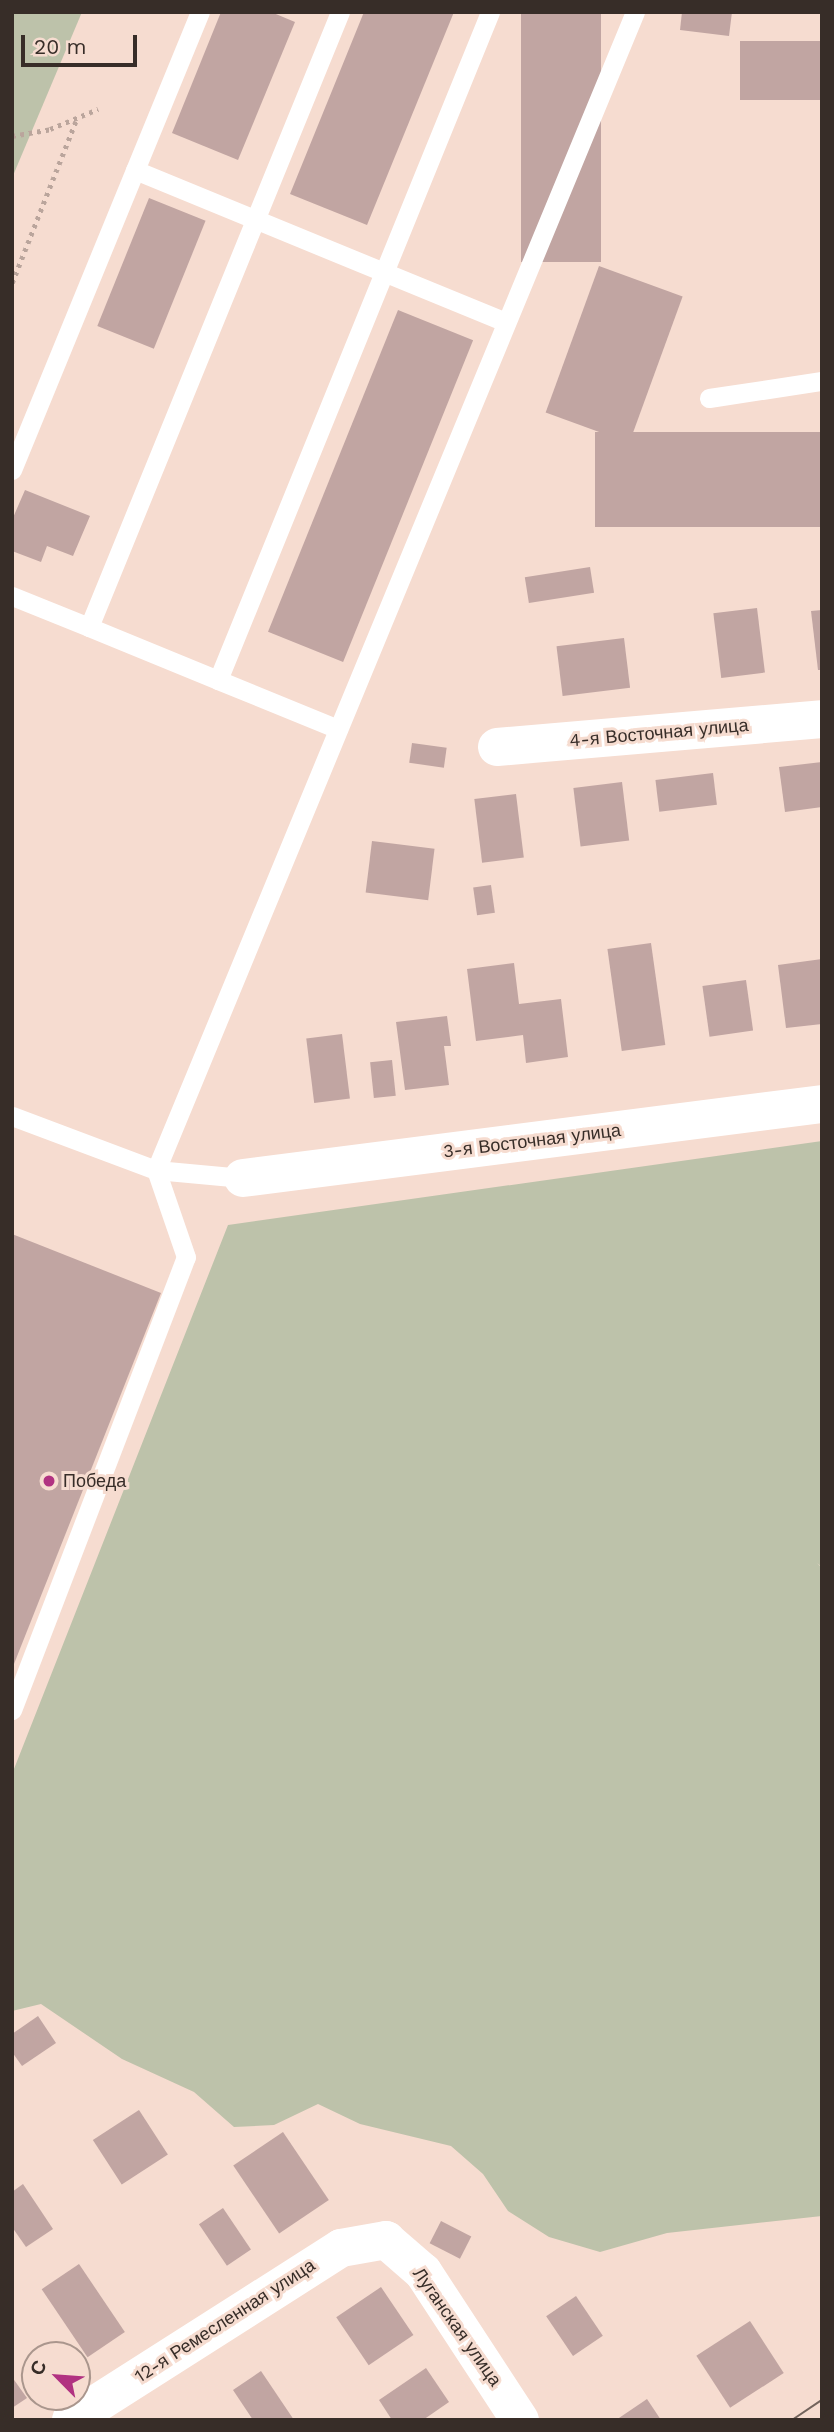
<!DOCTYPE html>
<html>
<head>
<meta charset="utf-8">
<style>
  body { margin:0 }
  #map { position:relative; width:834px; height:2432px; overflow:hidden; background:#f6dcd0; font-family:"Work Sans",sans-serif }
  div>[style] { position:absolute }
  .green>* { inset:0; background:#bdc2aa }
  .building>* { inset:0; background:#c1a5a2; transform-origin:0 0 }
  .path>* { height:4.5px; margin-top:-2.25px; transform-origin:0; background:repeating-linear-gradient(90deg,#baa59c 0 3.5px,transparent 0 8.5px) }
  .service>* { height:19px; margin:-9.5px; padding:0 9.5px; transform-origin:9.5px; border-radius:9.5px; background:#fff }
  .minor>* { height:38px; margin:-19px; padding:0 19px; transform-origin:19px; border-radius:19px; background:#fff }
  .tram>* { height:2px; margin:-1px; padding:0 1px; transform-origin:1px; border-radius:1px; background:#72635c }
  .dots>* { width:19px; height:19px; translate:-50% -50%; box-sizing:border-box; border:4px solid #f6dcd0; border-radius:50% }
  span { translate:-50% -50%; white-space:nowrap; text-align:center; line-height:1.15; -webkit-text-stroke:6px #f6dcd0; paint-order:stroke }
  .street-label { font-size:18px; color:#372d28 }
  .poi-label { font-size:18px; color:#372d28 }
  .left { translate:0 -50%; text-align:left }
  .frame { position:absolute; inset:0; border:14px solid #372d28; pointer-events:none }
  .north { position:absolute; left:21px; top:2341px; width:70px; height:70px; box-sizing:border-box; background:#f6dcd0; border:2px solid #aa968d; border-radius:50%; rotate:295deg; font-size:19px; font-weight:700; line-height:28px; text-align:center; color:#372d28 }
  .north::after { content:''; display:block; margin:auto; width:24px; height:32px; background:#b13281; clip-path:polygon(50% 0,100% 100%,50% 72%,0 100%) }
  .scale { position:absolute; left:21px; top:35px; width:116px; height:32px; box-sizing:border-box; border:4px solid #372d28; border-top:0; padding-left:9px; font-size:21px; line-height:24px; white-space:nowrap; color:#372d28; -webkit-text-stroke:5px #f6dcd0; paint-order:stroke }
</style>
</head>
<body>
<div id="map">
  <div class="green">
    <i style="clip-path:polygon(12px 12px,82px 12px,12px 178px)"></i>
    <i style="clip-path:polygon(822px 1141px,822px 1567px,817px 1563px,822px 1568px,822px 2216px,667px 2233px,600px 2252px,549px 2237px,508px 2211px,483px 2174px,451px 2146px,360px 2124px,318px 2104px,274px 2125px,234px 2127px,194px 2092px,122px 2059px,41px 2004px,12px 2011px,12px 1774px,228px 1225px)"></i>
  </div>
  <div class="building">
    <i style="clip-path:polygon(221px 12px,271px 12px,295px 22px,238px 160px,172px 133px)"></i>
    <i style="clip-path:polygon(364px 12px,454px 12px,367px 225px,290px 194px)"></i>
    <i style="left:521px;top:12px;width:80px;height:250px"></i>
    <i style="clip-path:polygon(682px 12px,732px 12px,729px 36px,680px 30px)"></i>
    <i style="left:822px;top:41px;width:59px;height:82px;rotate:90deg"></i>
    <i style="left:149px;top:198px;width:61px;height:138px;rotate:22deg"></i>
    <i style="left:599px;top:266px;width:89px;height:156px;rotate:20deg"></i>
    <i style="left:398px;top:310px;width:81px;height:347px;rotate:22deg"></i>
    <i style="left:822px;top:432px;width:95px;height:227px;rotate:90deg"></i>
    <i style="clip-path:polygon(25px 490px,90px 516px,73px 556px,47px 546px,41px 562px,12px 551px,12px 520px)"></i>
    <i style="left:590px;top:567px;width:26px;height:66px;rotate:81deg"></i>
    <i style="left:757px;top:608px;width:65px;height:44px;rotate:83deg"></i>
    <i style="clip-path:polygon(822px 610px,822px 670px,818px 670px,811px 611px)"></i>
    <i style="left:624px;top:638px;width:50px;height:68px;rotate:83deg"></i>
    <i style="left:412px;top:743px;width:35px;height:20px;rotate:8deg"></i>
    <i style="clip-path:polygon(822px 762px,822px 807px,785px 812px,779px 767px)"></i>
    <i style="left:713px;top:773px;width:32px;height:58px;rotate:83deg"></i>
    <i style="left:622px;top:782px;width:59px;height:49px;rotate:83deg"></i>
    <i style="left:516px;top:794px;width:64px;height:42px;rotate:83deg"></i>
    <i style="left:372px;top:841px;width:63px;height:52px;rotate:7deg"></i>
    <i style="left:491px;top:885px;width:28px;height:18px;rotate:82deg"></i>
    <i style="left:651px;top:943px;width:103px;height:44px;rotate:82deg"></i>
    <i style="clip-path:polygon(822px 959px,822px 1024px,786px 1028px,778px 965px)"></i>
    <i style="clip-path:polygon(514px 963px,519px 1004px,561px 999px,568px 1057px,526px 1063px,523px 1035px,476px 1041px,467px 969px)"></i>
    <i style="left:746px;top:980px;width:51px;height:44px;rotate:82deg"></i>
    <i style="clip-path:polygon(447px 1016px,451px 1046px,444px 1046px,449px 1085px,405px 1090px,396px 1022px)"></i>
    <i style="left:342px;top:1034px;width:65px;height:36px;rotate:83deg"></i>
    <i style="left:392px;top:1060px;width:36px;height:22px;rotate:84deg"></i>
    <i style="clip-path:polygon(12px 1234px,161px 1293px,12px 1669px)"></i>
    <i style="clip-path:polygon(38px 2016px,56px 2043px,22px 2066px,12px 2052px,12px 2034px)"></i>
    <i style="left:139px;top:2110px;width:53px;height:55px;rotate:57deg"></i>
    <i style="left:283px;top:2132px;width:82px;height:60px;rotate:56deg"></i>
    <i style="clip-path:polygon(23px 2184px,53px 2229px,26px 2247px,12px 2227px,12px 2192px)"></i>
    <i style="left:223px;top:2208px;width:50px;height:29px;rotate:56deg"></i>
    <i style="left:441px;top:2221px;width:34px;height:25px;rotate:27deg"></i>
    <i style="left:79px;top:2264px;width:82px;height:45px;rotate:56deg"></i>
    <i style="left:381px;top:2287px;width:58px;height:54px;rotate:56deg"></i>
    <i style="left:576px;top:2296px;width:48px;height:36px;rotate:56deg"></i>
    <i style="left:750px;top:2321px;width:62px;height:64px;rotate:57deg"></i>
    <i style="clip-path:polygon(426px 2368px,449px 2402px,423px 2420px,392px 2420px,379px 2400px)"></i>
    <i style="clip-path:polygon(261px 2371px,294px 2420px,253px 2420px,233px 2390px)"></i>
    <i style="clip-path:polygon(12px 2377px,27px 2398px,12px 2408px)"></i>
    <i style="clip-path:polygon(647px 2399px,661px 2420px,616px 2420px)"></i>
  </div>
  <div class="path">
    <i style="left:12px;top:136px;width:39px;rotate:-10deg"></i>
    <i style="left:50px;top:129px;width:52px;rotate:-22.6deg"></i>
    <i style="left:12px;top:283px;width:177px;rotate:-68.5deg"></i>
  </div>
  <div class="service">
    <i style="left:135px;top:170px;width:401px;rotate:22.3deg"></i>
    <i style="left:709px;top:398px;width:114px;rotate:-8.6deg"></i>
    <i style="left:12px;top:470px;width:495px;rotate:-67.7deg"></i>
    <i style="left:12px;top:596px;width:83px;rotate:21.9deg"></i>
    <i style="left:218px;top:680px;width:139px;rotate:-157.7deg"></i>
    <i style="left:89px;top:627px;width:664px;rotate:-67.8deg"></i>
    <i style="left:338px;top:729px;width:130px;rotate:-157.8deg"></i>
    <i style="left:218px;top:680px;width:721px;rotate:-67.84deg"></i>
    <i style="left:12px;top:1116px;width:154px;rotate:20.6deg"></i>
    <i style="left:156px;top:1170px;width:87px;rotate:5.3deg"></i>
    <i style="left:12px;top:1710px;width:485px;rotate:-69deg"></i>
    <i style="left:186px;top:1257px;width:92px;rotate:-109deg"></i>
    <i style="left:156px;top:1170px;width:1253px;rotate:-67.53deg"></i>
  </div>
  <div class="minor">
    <i style="left:497px;top:747px;width:326px;rotate:-4.9deg"></i>
    <i style="left:243px;top:1178px;width:584px;rotate:-7.28deg"></i>
    <i style="left:71px;top:2420px;width:320px;rotate:-32.5deg"></i>
    <i style="left:341px;top:2248px;width:46px;rotate:-10.1deg"></i>
    <i style="left:386px;top:2240px;width:49px;rotate:40.9deg"></i>
    <i style="left:423px;top:2272px;width:177px;rotate:56.8deg"></i>
  </div>
  <div class="tram">
    <i style="left:792px;top:2420px;width:36px;rotate:-34deg"></i>
  </div>
  <div class="dots">
    <i style="left:49px;top:1481px;background:#b13281"></i>
  </div>
  <div class="street-label">
    <span style="left:659px;top:733px;rotate:-5deg">4-я Восточная улица</span>
    <span style="left:532px;top:1141px;rotate:-7deg">3-я Восточная улица</span>
    <span style="left:225px;top:2321px;rotate:-33deg">12-я Ремесленная улица</span>
    <span style="left:457px;top:2327px;rotate:55deg">Луганская улица</span>
  </div>
  <div class="poi-label">
    <span class="left" style="left:63px;top:1481px">Победа</span>
  </div>
  <div class="frame"></div>
  <div class="north">С</div>
  <div class="scale">20 m</div>
</div>
</body>
</html>
